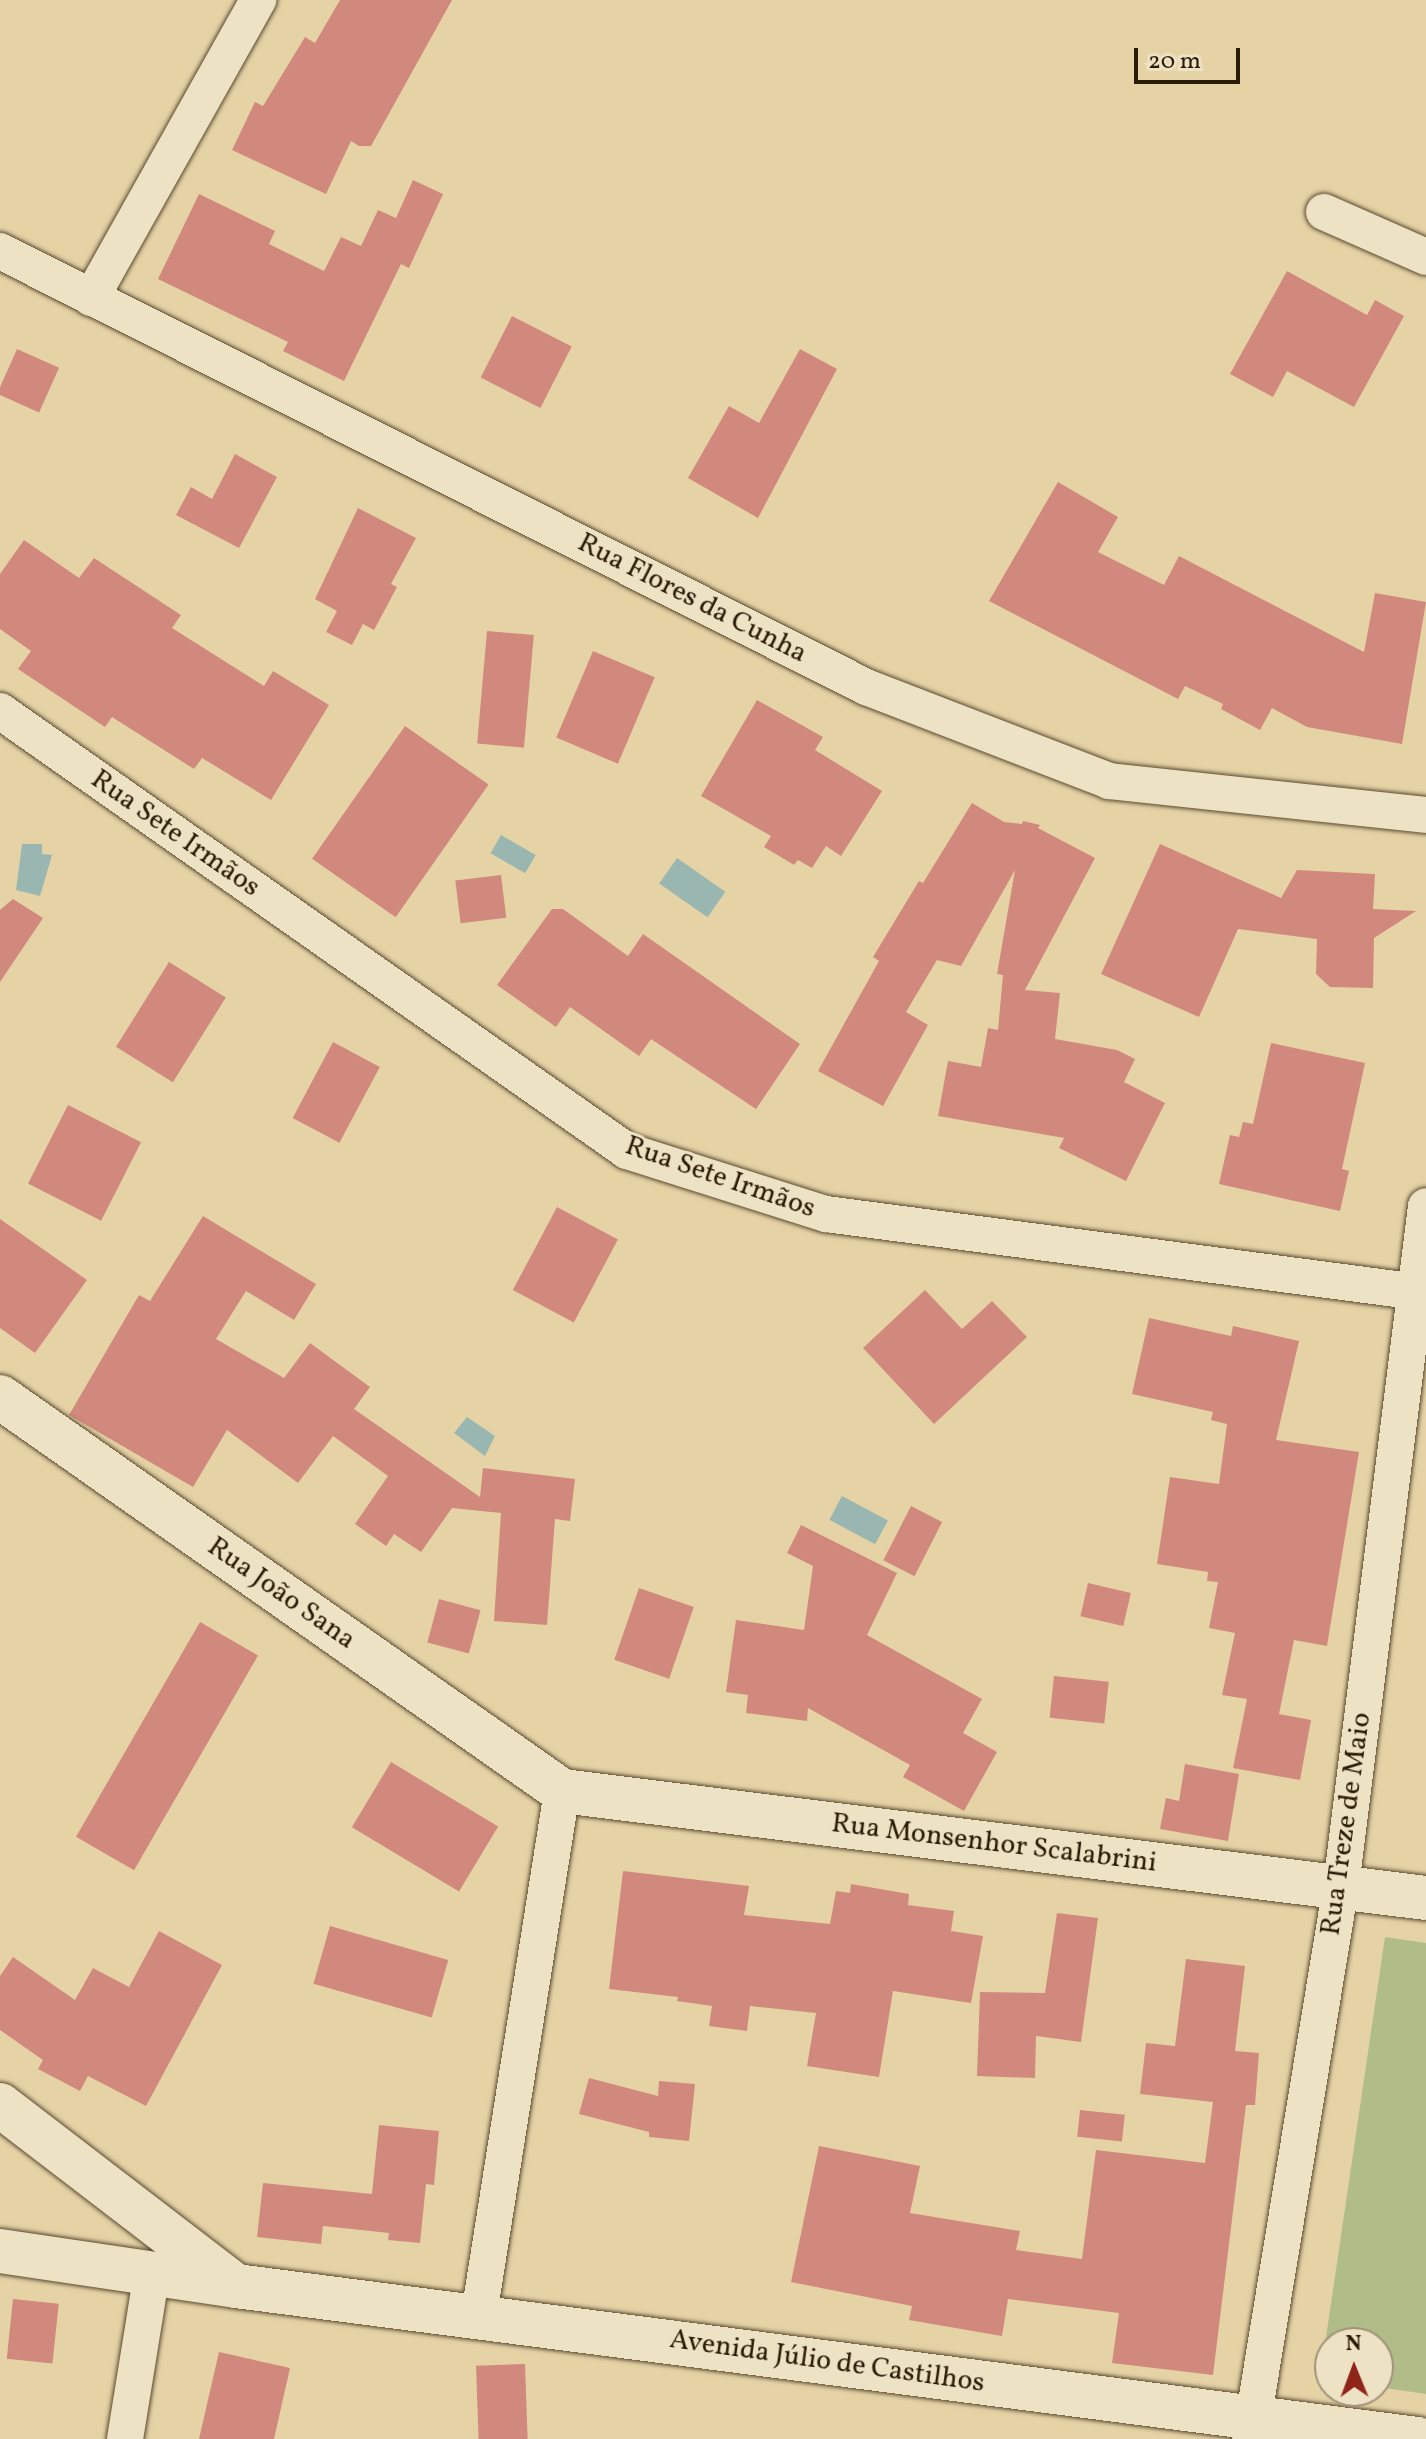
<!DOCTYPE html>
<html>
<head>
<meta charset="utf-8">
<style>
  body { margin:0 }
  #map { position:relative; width:1426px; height:2439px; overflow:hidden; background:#e5d3a6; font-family:Vollkorn,serif }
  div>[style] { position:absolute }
  .green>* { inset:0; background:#b1bd89 }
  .water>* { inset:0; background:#99b6b0; transform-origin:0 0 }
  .building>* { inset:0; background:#d2897d; transform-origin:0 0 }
  .roads { filter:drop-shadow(0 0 2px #5a4a2f) drop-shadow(0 0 2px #5a4a2f) }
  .minor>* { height:36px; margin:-18px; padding:0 18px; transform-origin:18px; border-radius:18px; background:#eee2c5 }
  .tertiary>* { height:44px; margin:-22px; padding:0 22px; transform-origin:22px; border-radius:22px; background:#eee2c5 }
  span { translate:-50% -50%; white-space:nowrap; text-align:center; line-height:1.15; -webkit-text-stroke:6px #eee2c5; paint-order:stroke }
  .street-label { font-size:28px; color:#2b1c07 }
  .north { position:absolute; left:1314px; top:2327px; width:80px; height:80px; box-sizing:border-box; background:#eee2c5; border:2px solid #a09379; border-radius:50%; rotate:359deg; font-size:22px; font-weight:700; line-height:32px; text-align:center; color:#2b1c07 }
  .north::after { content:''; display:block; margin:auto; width:28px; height:36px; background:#8f2418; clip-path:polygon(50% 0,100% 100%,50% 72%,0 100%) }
  .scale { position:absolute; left:1134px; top:48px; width:106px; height:36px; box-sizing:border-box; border:4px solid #2b1c07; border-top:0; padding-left:10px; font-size:24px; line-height:28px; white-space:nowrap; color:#2b1c07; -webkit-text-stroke:6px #eee2c5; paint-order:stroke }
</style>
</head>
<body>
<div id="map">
  <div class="green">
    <i style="clip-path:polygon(1385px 1937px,1426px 1943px,1426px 2394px,1378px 2387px,1378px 2343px,1330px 2343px,1330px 2380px,1320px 2378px)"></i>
  </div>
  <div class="water">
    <i style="left:501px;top:835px;width:40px;height:21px;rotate:30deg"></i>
    <i style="clip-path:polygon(22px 844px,42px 844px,42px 854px,52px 855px,40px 896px,16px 890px)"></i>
    <i style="left:677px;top:858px;width:59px;height:31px;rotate:35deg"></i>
    <i style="clip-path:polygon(467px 1417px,495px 1436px,485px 1456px,454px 1433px)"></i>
    <i style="left:842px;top:1496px;width:52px;height:27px;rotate:28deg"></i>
  </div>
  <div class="building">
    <i style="clip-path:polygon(340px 0,452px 0,371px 146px,359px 146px,351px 141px,326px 194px,232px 150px,255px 102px,263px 106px,305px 37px,315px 43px)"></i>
    <i style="clip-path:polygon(413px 180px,443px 194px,409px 268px,401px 264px,344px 381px,283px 351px,288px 342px,158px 279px,199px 194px,275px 231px,269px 244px,324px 271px,341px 237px,361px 246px,378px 210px,396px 218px)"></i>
    <i style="clip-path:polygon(1287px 271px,1367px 315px,1375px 300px,1404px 316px,1354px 407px,1287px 371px,1273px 397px,1230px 374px)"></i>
    <i style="left:512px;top:316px;width:67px;height:69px;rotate:27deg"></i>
    <i style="left:17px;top:349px;width:46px;height:49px;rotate:24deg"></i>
    <i style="clip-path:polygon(800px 349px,837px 369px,758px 518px,688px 478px,729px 406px,759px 423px)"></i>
    <i style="clip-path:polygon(235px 454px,277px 477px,239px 548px,176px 515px,191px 487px,212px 499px)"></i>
    <i style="clip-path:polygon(1058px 482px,1118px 517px,1098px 552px,1164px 585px,1179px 556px,1364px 652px,1375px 593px,1426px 602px,1402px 744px,1307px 727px,1272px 708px,1260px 730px,1221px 709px,1223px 704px,1185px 686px,1178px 699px,989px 601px)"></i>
    <i style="clip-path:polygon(358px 508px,416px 538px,391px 584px,397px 587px,374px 630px,363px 624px,352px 645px,326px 632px,337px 611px,315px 599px)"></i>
    <i style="clip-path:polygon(24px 540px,79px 578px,94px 558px,181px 615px,172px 628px,264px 686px,273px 671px,329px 705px,271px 800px,202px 758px,194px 769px,112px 717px,105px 727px,18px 669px,31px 651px,0 629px,0 574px)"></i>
    <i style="left:487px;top:631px;width:47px;height:113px;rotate:5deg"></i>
    <i style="left:593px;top:651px;width:67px;height:94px;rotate:23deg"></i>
    <i style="clip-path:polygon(757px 700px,823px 737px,815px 750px,882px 791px,841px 856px,826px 846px,812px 868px,798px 860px,794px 865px,764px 847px,771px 836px,701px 796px)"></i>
    <i style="left:405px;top:726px;width:102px;height:162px;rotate:35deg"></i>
    <i style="clip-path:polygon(972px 803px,1004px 822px,1022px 824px,1023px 821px,1040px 825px,1038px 828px,1095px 858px,1025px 990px,1060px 993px,1055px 1039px,1117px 1050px,1135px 1059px,1124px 1082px,1165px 1103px,1126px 1181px,1059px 1148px,1064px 1138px,938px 1116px,948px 1061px,981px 1067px,988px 1028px,998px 1030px,1003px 975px,997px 974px,1015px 870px,961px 966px,937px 960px,906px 1012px,928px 1025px,883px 1106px,818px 1071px,879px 961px,873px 957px,919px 881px,923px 883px)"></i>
    <i style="clip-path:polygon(1160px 844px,1281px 898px,1297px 870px,1375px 874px,1373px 909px,1416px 911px,1374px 938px,1373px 988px,1330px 987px,1316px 974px,1317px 939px,1238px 929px,1199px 1017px,1101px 974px)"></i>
    <i style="left:501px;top:875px;width:43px;height:46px;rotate:83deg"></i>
    <i style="clip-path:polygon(13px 899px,43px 918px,0 982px,0 910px)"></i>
    <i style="clip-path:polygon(552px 909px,563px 909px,628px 956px,643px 934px,800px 1044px,756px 1109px,651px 1039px,639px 1056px,570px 1007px,556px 1027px,497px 985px)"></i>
    <i style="left:169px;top:962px;width:67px;height:100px;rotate:32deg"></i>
    <i style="left:333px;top:1042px;width:53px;height:86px;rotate:28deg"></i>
    <i style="clip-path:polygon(1271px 1043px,1365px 1063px,1342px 1169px,1349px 1171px,1340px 1211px,1219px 1184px,1230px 1135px,1239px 1137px,1243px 1122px,1253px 1124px)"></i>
    <i style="left:68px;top:1105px;width:82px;height:88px;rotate:27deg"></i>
    <i style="left:557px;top:1207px;width:69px;height:94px;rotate:28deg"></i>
    <i style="clip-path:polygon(203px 1216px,316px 1284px,294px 1320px,246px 1291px,216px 1339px,284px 1378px,310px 1343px,370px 1387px,354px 1409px,480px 1497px,483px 1468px,575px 1479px,570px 1521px,555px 1519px,547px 1625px,494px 1621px,501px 1513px,452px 1508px,421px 1552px,394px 1534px,386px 1546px,355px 1524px,388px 1476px,333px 1436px,298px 1483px,227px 1430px,193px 1487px,69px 1415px,139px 1295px,150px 1301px)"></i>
    <i style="clip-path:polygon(0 1219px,87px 1280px,35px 1353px,0 1328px)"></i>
    <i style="clip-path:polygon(925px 1290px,962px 1329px,992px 1301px,1027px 1337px,934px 1424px,863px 1348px)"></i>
    <i style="clip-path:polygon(1149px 1318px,1231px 1336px,1233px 1326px,1299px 1341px,1276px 1440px,1359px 1452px,1327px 1646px,1294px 1640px,1279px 1714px,1311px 1720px,1300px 1780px,1233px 1768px,1247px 1699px,1222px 1695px,1235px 1633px,1209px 1628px,1218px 1582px,1207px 1581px,1208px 1572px,1157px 1564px,1170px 1477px,1219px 1484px,1227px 1424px,1211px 1420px,1213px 1412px,1132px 1394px)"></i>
    <i style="left:911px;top:1506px;width:35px;height:61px;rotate:27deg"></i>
    <i style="clip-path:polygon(801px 1525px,897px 1573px,867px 1635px,982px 1699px,963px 1733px,997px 1752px,964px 1811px,903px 1777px,910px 1765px,808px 1708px,807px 1721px,746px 1713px,748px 1695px,726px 1692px,736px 1620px,804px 1630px,813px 1566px,787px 1553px)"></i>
    <i style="left:1088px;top:1583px;width:44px;height:34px;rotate:13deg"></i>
    <i style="left:639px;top:1588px;width:58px;height:76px;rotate:19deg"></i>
    <i style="left:439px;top:1599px;width:43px;height:45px;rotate:15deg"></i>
    <i style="left:200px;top:1622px;width:67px;height:248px;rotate:30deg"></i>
    <i style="left:1054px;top:1676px;width:55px;height:42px;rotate:6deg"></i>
    <i style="left:391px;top:1762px;width:125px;height:76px;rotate:31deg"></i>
    <i style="clip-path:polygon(1185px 1764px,1239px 1774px,1228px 1841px,1160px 1829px,1166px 1798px,1179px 1801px)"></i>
    <i style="clip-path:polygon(623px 1871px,749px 1886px,744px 1915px,830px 1924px,836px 1891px,850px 1893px,851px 1884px,909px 1894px,908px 1905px,954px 1911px,951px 1931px,983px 1936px,971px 2003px,893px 1991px,879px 2077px,807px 2066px,816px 2013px,750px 2006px,747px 2031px,709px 2026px,712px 2006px,677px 2001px,678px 1997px,609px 1989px)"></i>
    <i style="clip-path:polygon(1057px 1913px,1098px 1918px,1081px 2042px,1036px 2036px,1035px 2078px,977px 2076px,980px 1992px,1045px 1993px)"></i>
    <i style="left:330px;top:1926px;width:123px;height:60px;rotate:16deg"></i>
    <i style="clip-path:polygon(159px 1931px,222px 1965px,146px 2106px,88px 2076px,80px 2091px,38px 2069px,43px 2060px,0 2030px,0 1976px,13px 1957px,75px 2000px,93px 1968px,129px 1987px)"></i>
    <i style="clip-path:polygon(1186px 1959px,1245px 1966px,1235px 2051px,1259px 2053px,1255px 2105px,1246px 2105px,1213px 2375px,1112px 2363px,1119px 2313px,1008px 2299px,1002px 2336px,909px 2320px,912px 2306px,791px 2282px,819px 2146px,920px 2166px,910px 2213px,1020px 2231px,1016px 2250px,1082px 2259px,1096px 2150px,1205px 2163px,1213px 2102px,1140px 2094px,1146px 2043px,1175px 2046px)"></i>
    <i style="clip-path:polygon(589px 2078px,658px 2096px,659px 2081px,695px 2084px,689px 2141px,649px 2137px,649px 2132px,579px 2114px)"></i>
    <i style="left:1080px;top:2110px;width:45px;height:27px;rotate:6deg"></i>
    <i style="clip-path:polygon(379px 2125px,439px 2131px,434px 2185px,426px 2184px,420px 2243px,388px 2240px,389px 2233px,323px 2226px,321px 2244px,257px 2237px,263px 2183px,372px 2194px)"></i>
    <i style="left:13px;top:2299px;width:46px;height:60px;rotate:6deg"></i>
    <i style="clip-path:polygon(219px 2352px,290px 2368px,274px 2439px,199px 2439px)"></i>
    <i style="left:525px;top:2364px;width:75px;height:49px;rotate:88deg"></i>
  </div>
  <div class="roads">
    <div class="minor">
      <i style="left:1324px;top:212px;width:111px;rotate:23.8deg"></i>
      <i style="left:0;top:251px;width:970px;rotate:26.72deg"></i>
      <i style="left:866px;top:687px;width:261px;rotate:21.1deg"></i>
      <i style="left:1109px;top:781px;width:319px;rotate:6.1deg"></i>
      <i style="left:91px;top:298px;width:342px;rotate:-60.7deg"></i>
      <i style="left:0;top:711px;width:766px;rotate:35.06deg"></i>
      <i style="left:627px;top:1151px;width:209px;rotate:17.6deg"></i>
      <i style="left:826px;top:1214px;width:605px;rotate:7.5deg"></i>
      <i style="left:479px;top:2315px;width:531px;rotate:-81deg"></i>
      <i style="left:125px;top:2439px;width:169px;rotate:-80.8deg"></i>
      <i style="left:1250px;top:2439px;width:560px;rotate:-80.66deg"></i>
      <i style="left:1341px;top:1886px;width:685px;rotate:-82.87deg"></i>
    </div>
    <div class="tertiary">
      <i style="left:0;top:1397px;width:686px;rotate:35.03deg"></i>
      <i style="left:562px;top:1791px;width:871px;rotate:7.06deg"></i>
      <i style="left:0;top:2105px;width:291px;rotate:37.5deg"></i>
      <i style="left:0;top:2251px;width:239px;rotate:8.4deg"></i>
      <i style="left:236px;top:2286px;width:1192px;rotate:7.38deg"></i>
    </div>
  </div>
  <div class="street-label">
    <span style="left:692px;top:599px;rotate:27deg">Rua Flores da Cunha</span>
    <span style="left:175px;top:834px;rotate:35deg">Rua Sete Irmãos</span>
    <span style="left:720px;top:1178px;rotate:19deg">Rua Sete Irmãos</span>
    <span style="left:281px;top:1594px;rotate:35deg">Rua João Sana</span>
    <span style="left:1347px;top:1824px;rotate:-82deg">Rua Treze de Maio</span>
    <span style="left:994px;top:1844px;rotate:7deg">Rua Monsenhor Scalabrini</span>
    <span style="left:827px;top:2362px;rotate:8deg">Avenida Júlio de Castilhos</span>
  </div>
  <div class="north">N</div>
  <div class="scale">20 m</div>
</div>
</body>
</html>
